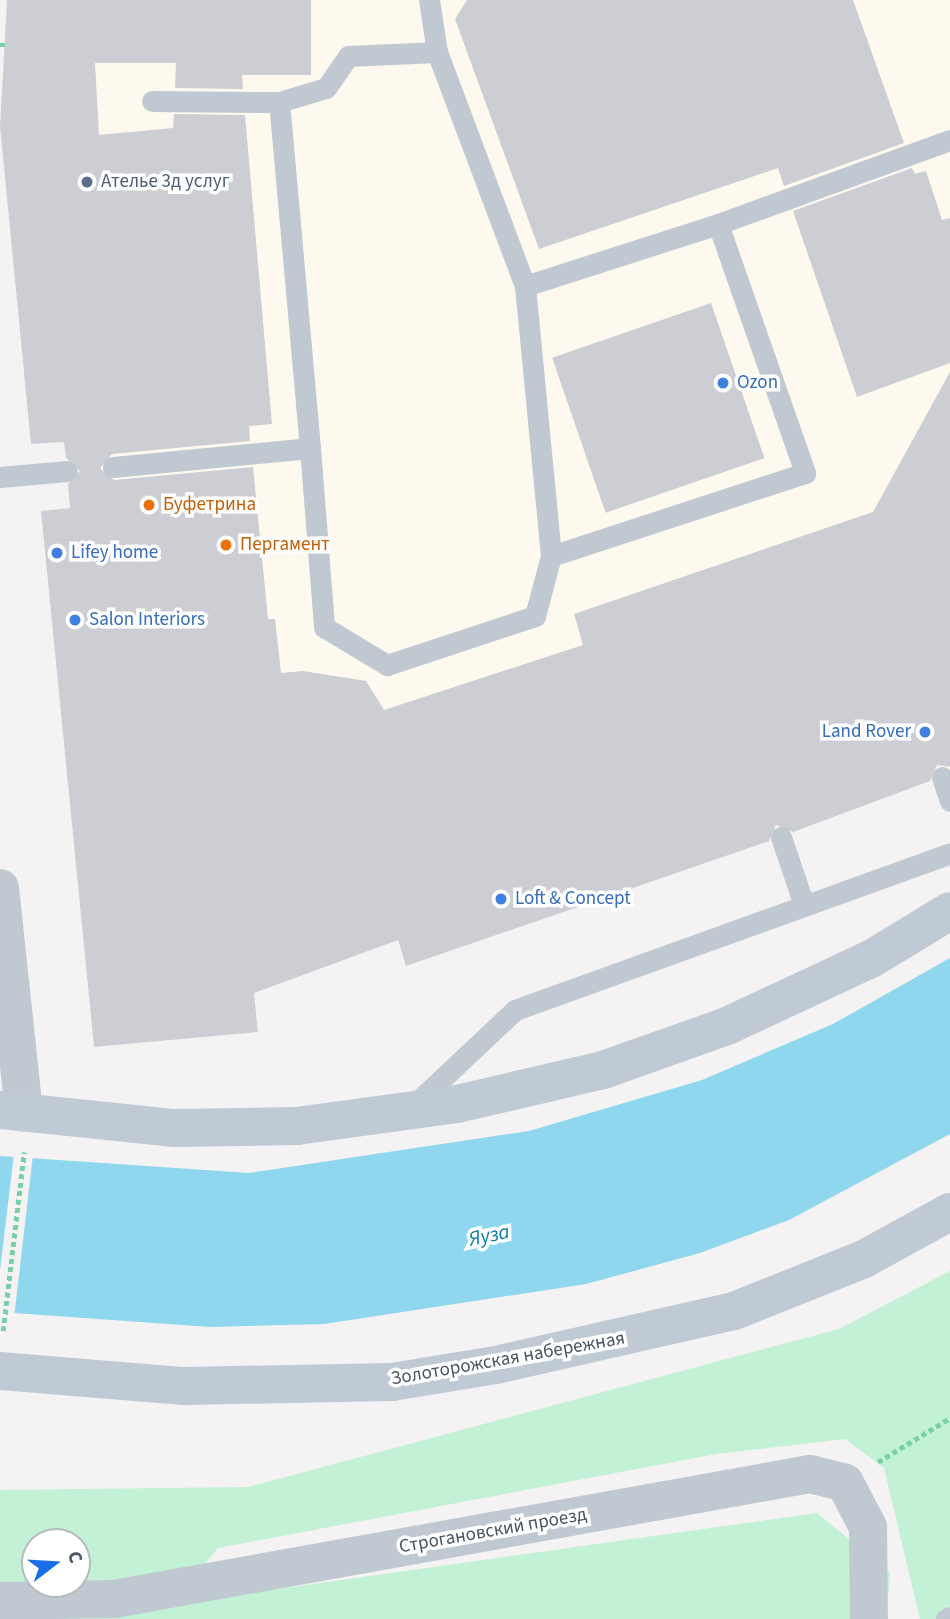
<!DOCTYPE html>
<html>
<head>
<meta charset="utf-8">
<style>
  body { margin:0 }
  #map { position:relative; width:950px; height:1619px; overflow:hidden; background:#f4f2f2; font-family:"Source Sans 3",sans-serif }
  div>[style] { position:absolute }
  .commercial>* { inset:0; background:#fdf9ee }
  .green>* { inset:0; background:#c2f1d5 }
  .water>* { inset:0; background:#8fd7ee }
  .pier>* { inset:0; background:#f4f2f2 }
  .building>* { inset:0; background:#ccced4; transform-origin:0 0 }
  .path>* { height:4.5px; margin-top:-2.25px; transform-origin:0; background:repeating-linear-gradient(90deg,#79cfa7 0 5px,transparent 0 8.5px) }
  .lane>* { height:21px; margin:-10.5px; padding:0 10.5px; transform-origin:10.5px; border-radius:10.5px; background:#c0c9d1 }
  .street>* { height:38px; margin:-19px; padding:0 19px; transform-origin:19px; border-radius:19px; background:#c0c9d1 }
  .secondary>* { height:38px; margin:-19px; padding:0 19px; transform-origin:19px; border-radius:19px; background:#c0cad5 }
  .dots>* { width:19px; height:19px; translate:-50% -50%; box-sizing:border-box; border:4px solid #fff; border-radius:50% }
  span { translate:-50% -50%; white-space:nowrap; text-align:center; line-height:1.15; -webkit-text-stroke:7px #fff; paint-order:stroke }
  .service-label { font-size:19px; color:#4e5e75 }
  .left { translate:0 -50%; text-align:left }
  .shop-label { font-size:19px; color:#366cbe }
  .right { translate:-100% -50%; text-align:right }
  .food-label { font-size:19px; color:#c56008 }
  .street-label { font-size:19px; color:#495560 }
  .water-label { font-size:21px; color:#0c7ea1; font-style:italic }
  .north { position:absolute; left:21px; top:1528px; width:70px; height:70px; box-sizing:border-box; background:#fff; border:2px solid #b6bbbf; border-radius:50%; rotate:73deg; font-size:19px; font-weight:700; line-height:28px; text-align:center; color:#495560 }
  .north::after { content:''; display:block; margin:auto; width:24px; height:32px; background:#196ee7; clip-path:polygon(50% 0,100% 100%,50% 72%,0 100%) }
</style>
</head>
<body>
<div id="map">
  <div class="commercial">
    <i style="clip-path:polygon(7px 0,950px 0,950px 773px,406px 966px,397px 940px,254px 993px,258px 1032px,94px 1047px,41px 511px,70px 508px,64px 442px,31px 444px,0 120px)"></i>
  </div>
  <div class="green">
    <i style="clip-path:polygon(evenodd,950px 1271px,950px 1619px,920px 1619px,884px 1468px,845px 1439px,716px 1454px,218px 1548px,204px 1565px,214px 1598px,817px 1513px,890px 1573px,886px 1619px,0 1619px,0 1490px,248px 1487px,839px 1329px,950px 1271px,35px 1542px,77px 1542px,77px 1584px,35px 1584px,35px 1542px)"></i>
  </div>
  <div class="water">
    <i style="clip-path:polygon(950px 958px,950px 1134px,789px 1220px,700px 1253px,586px 1284px,324px 1324px,210px 1327px,0 1312px,0 1156px,249px 1173px,529px 1131px,702px 1080px,833px 1024px)"></i>
  </div>
  <div class="pier">
    <i style="clip-path:polygon(14px 1154px,33px 1155px,14px 1318px,0 1315px,0 1270px)"></i>
  </div>
  <div class="building">
    <i style="clip-path:polygon(7px 0,311px 0,311px 75px,242px 75px,243px 89px,175px 88px,176px 63px,95px 63px,99px 135px,173px 128px,174px 114px,245px 115px,272px 424px,249px 426px,250px 441px,112px 454px,100px 468px,114px 480px,253px 467px,268px 619px,275px 619px,281px 673px,303px 671px,366px 681px,384px 710px,583px 645px,574px 614px,873px 512px,950px 372px,950px 767px,937px 765px,930px 781px,793px 832px,776px 825px,769px 841px,406px 966px,398px 940px,254px 993px,258px 1032px,94px 1047px,41px 511px,70px 508px,68px 484px,80px 471px,66px 458px,64px 442px,31px 444px,0 126px)"></i>
    <i style="clip-path:polygon(467px 0,853px 0,904px 143px,784px 186px,778px 168px,539px 249px,455px 19px)"></i>
    <i style="clip-path:polygon(912px 168px,915px 174px,926px 171px,942px 220px,950px 218px,950px 363px,857px 397px,793px 211px)"></i>
    <i style="left:711px;top:303px;width:164px;height:168px;rotate:71deg"></i>
  </div>
  <div class="path">
    <i style="left:0;top:45px;width:6px"></i>
    <i style="left:3px;top:1331px;width:180px;rotate:-83.3deg"></i>
    <i style="left:878px;top:1462px;width:84px;rotate:-31.4deg"></i>
  </div>
  <div class="lane">
    <i style="left:152px;top:101px;width:127px;rotate:0.5deg"></i>
    <i style="left:718px;top:224px;width:247px;rotate:-19.9deg"></i>
    <i style="left:525px;top:286px;width:203px;rotate:-17.8deg"></i>
    <i style="left:718px;top:224px;width:264px;rotate:70.7deg"></i>
    <i style="left:805px;top:473px;width:267px;rotate:161.9deg"></i>
    <i style="left:310px;top:448px;width:347px;rotate:-95.1deg"></i>
    <i style="left:279px;top:102px;width:49px;rotate:-16.6deg"></i>
    <i style="left:326px;top:88px;width:39px;rotate:-55deg"></i>
    <i style="left:348px;top:56px;width:89px;rotate:-2.6deg"></i>
    <i style="left:113px;top:467px;width:198px;rotate:-5.5deg"></i>
    <i style="left:310px;top:448px;width:180px;rotate:85.5deg"></i>
    <i style="left:324px;top:627px;width:74px;rotate:31.1deg"></i>
    <i style="left:387px;top:665px;width:156px;rotate:-18.3deg"></i>
    <i style="left:535px;top:616px;width:62px;rotate:-75.1deg"></i>
    <i style="left:551px;top:556px;width:271px;rotate:-95.5deg"></i>
    <i style="left:525px;top:286px;width:250px;rotate:-110.6deg"></i>
    <i style="left:437px;top:52px;width:53px;rotate:-98.7deg"></i>
    <i style="left:0;top:477px;width:67px;rotate:-5.1deg"></i>
    <i style="left:942px;top:777px;width:25px;rotate:72deg"></i>
    <i style="left:781px;top:837px;width:69px;rotate:71.3deg"></i>
    <i style="left:412px;top:1107px;width:141px;rotate:-43.3deg"></i>
    <i style="left:515px;top:1010px;width:462px;rotate:-19.8deg"></i>
    <i style="left:946px;top:1619px;width:4px;rotate:-27deg"></i>
  </div>
  <div class="street">
    <i style="left:0;top:888px;width:226px;rotate:83.9deg"></i>
    <i style="left:0;top:1601px;width:114px;rotate:-1deg"></i>
    <i style="left:114px;top:1599px;width:707px;rotate:-10.18deg"></i>
    <i style="left:810px;top:1474px;width:36px;rotate:14deg"></i>
    <i style="left:845px;top:1483px;width:50px;rotate:62.4deg"></i>
    <i style="left:868px;top:1527px;width:92px;rotate:89.4deg"></i>
  </div>
  <div class="secondary">
    <i style="left:0;top:1110px;width:176px;rotate:5.9deg"></i>
    <i style="left:175px;top:1128px;width:122px;rotate:-0.9deg"></i>
    <i style="left:297px;top:1126px;width:162px;rotate:-7.8deg"></i>
    <i style="left:457px;top:1104px;width:150px;rotate:-13.1deg"></i>
    <i style="left:603px;top:1070px;width:132px;rotate:-19.5deg"></i>
    <i style="left:727px;top:1026px;width:159px;rotate:-25deg"></i>
    <i style="left:871px;top:959px;width:92px;rotate:-31.3deg"></i>
    <i style="left:0;top:1371px;width:185px;rotate:4.7deg"></i>
    <i style="left:184px;top:1386px;width:208px;rotate:-1.1deg"></i>
    <i style="left:392px;top:1382px;width:105px;rotate:-9.3deg"></i>
    <i style="left:496px;top:1365px;width:244px;rotate:-12.8deg"></i>
    <i style="left:734px;top:1311px;width:140px;rotate:-21.8deg"></i>
    <i style="left:864px;top:1259px;width:98px;rotate:-28.7deg"></i>
  </div>
  <div class="dots">
    <i style="left:87px;top:182px;background:#5c6f8a"></i>
    <i style="left:723px;top:383px;background:#3f7fe0"></i>
    <i style="left:149px;top:505px;background:#e8710a"></i>
    <i style="left:226px;top:545px;background:#e8710a"></i>
    <i style="left:57px;top:553px;background:#3f7fe0"></i>
    <i style="left:75px;top:620px;background:#3f7fe0"></i>
    <i style="left:925px;top:732px;background:#3f7fe0"></i>
    <i style="left:501px;top:899px;background:#3f7fe0"></i>
  </div>
  <div class="service-label">
    <span class="left" style="left:101px;top:182px">Ателье 3д услуг</span>
  </div>
  <div class="shop-label">
    <span class="left" style="left:737px;top:383px">Ozon</span>
    <span class="left" style="left:71px;top:553px">Lifey home</span>
    <span class="left" style="left:89px;top:620px">Salon Interiors</span>
    <span class="right" style="left:911px;top:732px">Land Rover</span>
    <span class="left" style="left:515px;top:899px">Loft &amp; Concept</span>
  </div>
  <div class="food-label">
    <span class="left" style="left:163px;top:505px">Буфетрина</span>
    <span class="left" style="left:240px;top:545px">Пергамент</span>
  </div>
  <div class="street-label">
    <span style="left:508px;top:1359px;rotate:-10deg">Золоторожская набережная</span>
    <span style="left:493px;top:1531px;rotate:-10deg">Строгановский проезд</span>
  </div>
  <div class="water-label">
    <span style="left:489px;top:1235px;rotate:-12deg">Яуза</span>
  </div>
  <div class="north">С</div>
</div>
</body>
</html>
